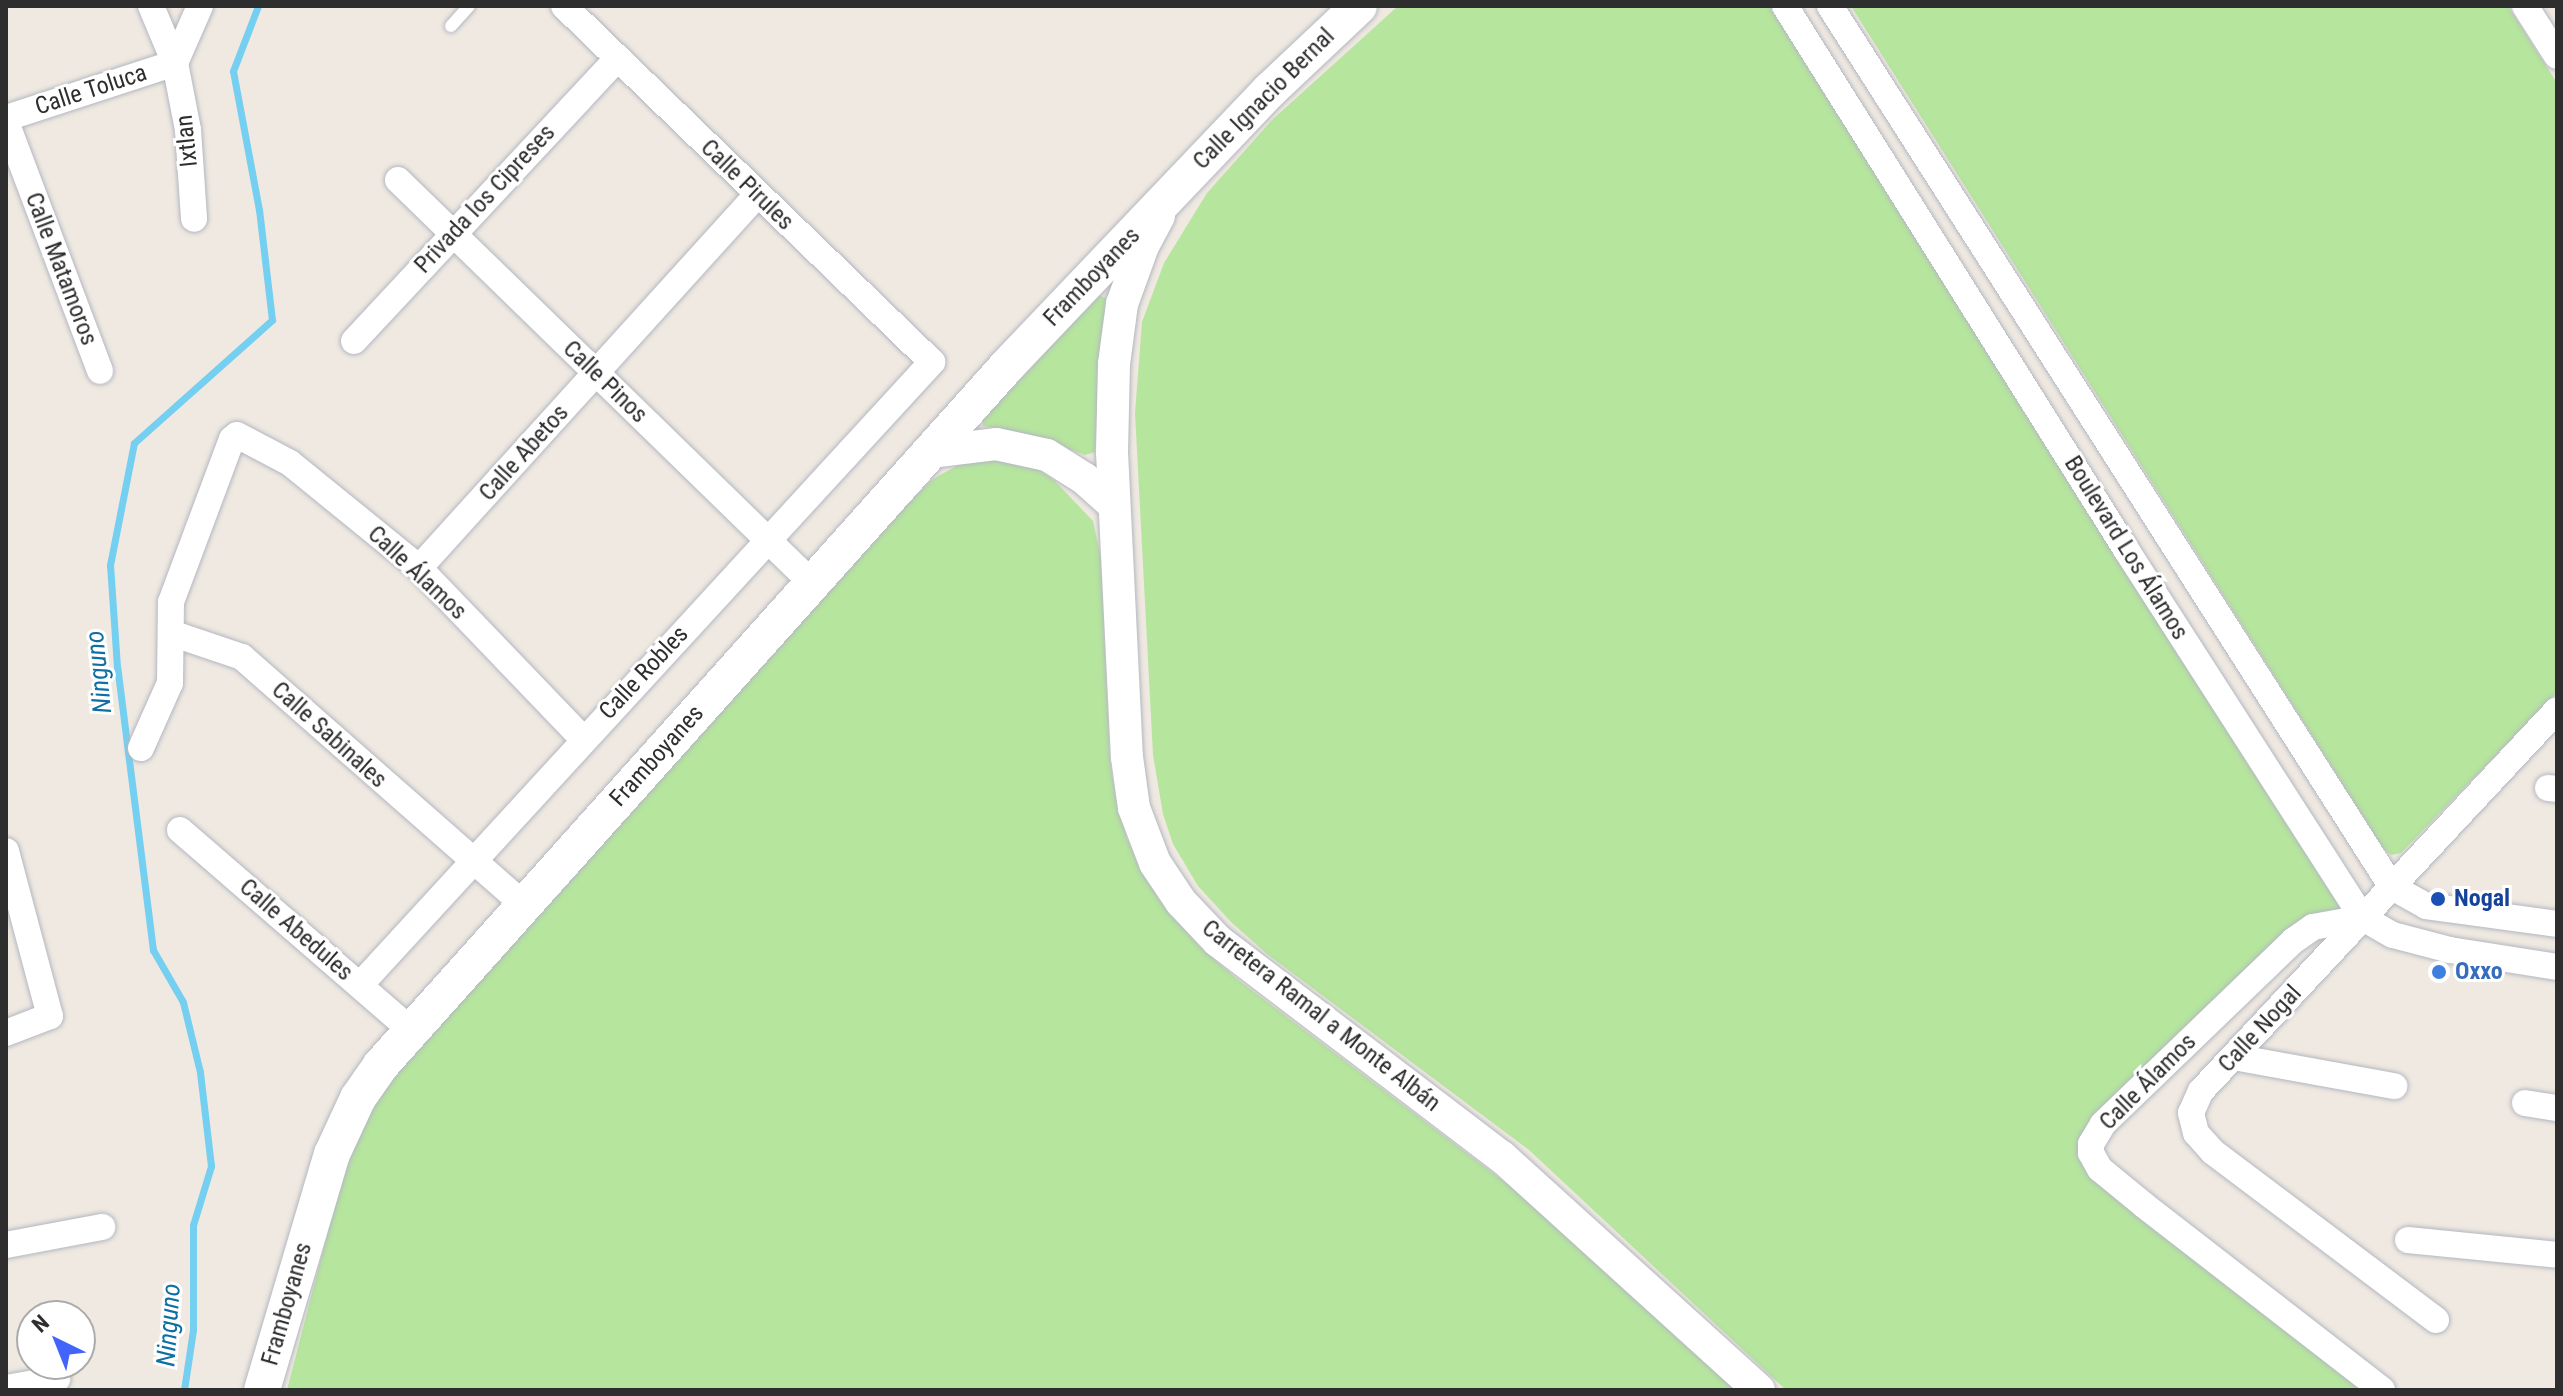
<!DOCTYPE html>
<html>
<head>
<meta charset="utf-8">
<style>
  body { margin:0 }
  #map { position:relative; width:2563px; height:1396px; overflow:hidden; background:#efe9e1; font-family:"Roboto Condensed",sans-serif }
  div>[style] { position:absolute }
  [style*='--x'] { left:calc(var(--x)*1px); top:calc(var(--y)*1px); width:calc(var(--w)*1px); rotate:calc(var(--a)*1deg) }
  .green>* { inset:0; background:#b6e59e }
  .stream>* { height:7px; margin:-3.5px; padding:0 3.5px; transform-origin:3.5px; border-radius:3.5px; background:#75cff0 }
  .roads { filter:drop-shadow(0 0 2px #b4b7c1) drop-shadow(0 0 2px #b4b7c1) }
  .service>* { height:12px; margin:-6px; padding:0 6px; transform-origin:6px; border-radius:6px; background:#fff }
  .minor>* { height:26px; margin:-13px; padding:0 13px; transform-origin:13px; border-radius:13px; background:#fff }
  .tertiary>* { height:32px; margin:-16px; padding:0 16px; transform-origin:16px; border-radius:16px; background:#fff }
  .secondary>* { height:36px; margin:-18px; padding:0 18px; transform-origin:18px; border-radius:18px; background:#fff }
  .dots>* { width:22px; height:22px; translate:-50% -50%; box-sizing:border-box; border:4px solid #fff; border-radius:50% }
  span { translate:-50% -50%; white-space:nowrap; text-align:center; line-height:1.15; -webkit-text-stroke:6px #fff; paint-order:stroke }
  .street-label { font-size:24px; color:#2e2e2e }
  .transit-label { font-size:24px; color:#164399; font-weight:700 }
  .left { translate:0 -50%; text-align:left }
  .shop-label { font-size:24px; color:#366cbe; font-weight:700 }
  .water-label { font-size:26px; color:#0d6fa3; font-style:italic }
  .frame { position:absolute; inset:0; border:8px solid #2e2e2e; pointer-events:none }
  .north { position:absolute; left:16px; top:1300px; width:80px; height:80px; box-sizing:border-box; background:#fff; border:2px solid #ababab; border-radius:50%; rotate:317deg; font-size:22px; font-weight:700; line-height:32px; text-align:center; color:#2e2e2e }
  .north::after { content:''; display:block; margin:auto; width:28px; height:36px; background:#4264fb; clip-path:polygon(50% 0,100% 100%,50% 72%,0 100%) }
</style>
</head>
<body>
<div id="map">
  <div class="green">
    <div style="clip-path:polygon(1398px 6px,1776px 6px,2343px 905px,2080px 1138px,2370px 1390px,1786px 1390px,1529px 1150px,1267px 954px,1231px 922px,1198px 886px,1173px 844px,1163px 814px,1153px 755px,1135px 413px,1142px 322px,1164px 263px,1207px 193px,1272px 120px)"></div>
    <div style="clip-path:polygon(1851px 6px,2508px 6px,2557px 83px,2557px 692px,2401px 853px,2391px 855px,2383px 848px)"></div>
    <div style="clip-path:polygon(1099px 295px,1107px 299px,1095px 452px,1085px 455px,1027px 434px,983px 426px,983px 419px)"></div>
    <div style="clip-path:polygon(999px 460px,1036px 468px,1054px 480px,1093px 521px,1101px 558px,1110px 761px,1116px 798px,1127px 838px,1143px 874px,1165px 907px,1199px 946px,1237px 979px,1514px 1189px,1735px 1390px,287px 1390px,344px 1169px,378px 1090px,908px 503px,933px 479px,962px 463px)"></div>
  </div>
  <div class="stream">
    <div style="--x:184;--y:1390;--w:61;--a:-81.5"></div>
    <div style="--x:193;--y:1330;--w:105;--a:-90"></div>
    <div style="--x:193;--y:1225;--w:62;--a:-73"></div>
    <div style="--x:211;--y:1166;--w:95;--a:-96.7"></div>
    <div style="--x:200;--y:1072;--w:72;--a:-103.7"></div>
    <div style="--x:183;--y:1002;--w:60;--a:-120"></div>
    <div style="--x:153;--y:950;--w:285;--a:-97.2"></div>
    <div style="--x:117;--y:667;--w:102;--a:-93.9"></div>
    <div style="--x:110;--y:565;--w:124;--a:-78.9"></div>
    <div style="--x:134;--y:443;--w:185;--a:-41.7"></div>
    <div style="--x:272;--y:320;--w:111;--a:-96.7"></div>
    <div style="--x:259;--y:210;--w:141;--a:-100.6"></div>
    <div style="--x:233;--y:71;--w:70;--a:-69"></div>
  </div>
  <div class="roads">
    <div class="service">
      <div style="--x:451;--y:26;--w:27;--a:-48"></div>
    </div>
    <div class="minor">
      <div style="--x:151;--y:6;--w:62;--a:67.2"></div>
      <div style="--x:175;--y:63;--w:68;--a:79"></div>
      <div style="--x:188;--y:130;--w:89;--a:86.1"></div>
      <div style="--x:1785;--y:6;--w:643;--a:57.89"></div>
      <div style="--x:2127;--y:551;--w:436;--a:57.3"></div>
      <div style="--x:2363;--y:918;--w:34;--a:30"></div>
      <div style="--x:2393;--y:935;--w:59;--a:14.7"></div>
      <div style="--x:2450;--y:950;--w:108;--a:9"></div>
      <div style="--x:1830;--y:6;--w:1045;--a:57.47"></div>
      <div style="--x:2392;--y:887;--w:39;--a:29"></div>
      <div style="--x:2426;--y:906;--w:132;--a:7.8"></div>
      <div style="--x:2525;--y:6;--w:59;--a:57.4"></div>
      <div style="--x:175;--y:63;--w:62;--a:-66.3"></div>
      <div style="--x:6;--y:118;--w:178;--a:-18"></div>
      <div style="--x:6;--y:122;--w:266;--a:69.3"></div>
      <div style="--x:398;--y:180;--w:578;--a:44.23"></div>
      <div style="--x:354;--y:341;--w:387;--a:-47"></div>
      <div style="--x:419;--y:568;--w:503;--a:-47.82"></div>
      <div style="--x:171;--y:633;--w:75;--a:18.7"></div>
      <div style="--x:242;--y:657;--w:376;--a:41.3"></div>
      <div style="--x:141;--y:748;--w:71;--a:-66"></div>
      <div style="--x:170;--y:683;--w:81;--a:-89.3"></div>
      <div style="--x:171;--y:602;--w:174;--a:-69.5"></div>
      <div style="--x:232;--y:439;--w:6;--a:-39"></div>
      <div style="--x:237;--y:435;--w:60;--a:27.8"></div>
      <div style="--x:290;--y:463;--w:166;--a:39.1"></div>
      <div style="--x:419;--y:568;--w:237;--a:46.2"></div>
      <div style="--x:2548;--y:788;--w:9;--a:6"></div>
      <div style="--x:180;--y:830;--w:306;--a:40.9"></div>
      <div style="--x:6;--y:851;--w:171;--a:75.1"></div>
      <div style="--x:50;--y:1016;--w:47;--a:158.9"></div>
      <div style="--x:2363;--y:918;--w:51;--a:169.8"></div>
      <div style="--x:2313;--y:927;--w:24;--a:145"></div>
      <div style="--x:2293;--y:941;--w:264;--a:136.1"></div>
      <div style="--x:2103;--y:1124;--w:23;--a:121"></div>
      <div style="--x:2091;--y:1144;--w:9;--a:90"></div>
      <div style="--x:2091;--y:1153;--w:18;--a:61"></div>
      <div style="--x:2100;--y:1169;--w:58;--a:39.4"></div>
      <div style="--x:2145;--y:1206;--w:300;--a:37.8"></div>
      <div style="--x:360;--y:985;--w:846;--a:-47.44"></div>
      <div style="--x:932;--y:362;--w:512;--a:-135.95"></div>
      <div style="--x:2234;--y:1057;--w:163;--a:10.3"></div>
      <div style="--x:2525;--y:1103;--w:32;--a:9"></div>
      <div style="--x:2408;--y:1240;--w:150;--a:5.7"></div>
      <div style="--x:6;--y:1245;--w:98;--a:-10.6"></div>
      <div style="--x:2436;--y:1320;--w:279;--a:-143"></div>
      <div style="--x:2213;--y:1152;--w:25;--a:-132"></div>
      <div style="--x:2196;--y:1133;--w:21;--a:-104"></div>
      <div style="--x:2191;--y:1113;--w:24;--a:-66"></div>
      <div style="--x:2201;--y:1091;--w:521;--a:-46.94"></div>
      <div style="--x:6;--y:1388;--w:52;--a:-10"></div>
    </div>
    <div class="tertiary">
      <div style="--x:1159;--y:216;--w:34;--a:118"></div>
      <div style="--x:1143;--y:246;--w:62;--a:109.9"></div>
      <div style="--x:1122;--y:304;--w:61;--a:97.6"></div>
      <div style="--x:1114;--y:364;--w:88;--a:91.3"></div>
      <div style="--x:1112;--y:452;--w:305;--a:87.2"></div>
      <div style="--x:1127;--y:757;--w:51;--a:82.2"></div>
      <div style="--x:1134;--y:808;--w:59;--a:69.1"></div>
      <div style="--x:1155;--y:863;--w:47;--a:56.3"></div>
      <div style="--x:1181;--y:902;--w:54;--a:46.5"></div>
      <div style="--x:1218;--y:941;--w:357;--a:37.3"></div>
      <div style="--x:1502;--y:1157;--w:347;--a:42.2"></div>
      <div style="--x:930;--y:452;--w:66;--a:-6.9"></div>
      <div style="--x:996;--y:444;--w:52;--a:12.2"></div>
      <div style="--x:1047;--y:455;--w:45;--a:32.3"></div>
      <div style="--x:1085;--y:479;--w:39;--a:42"></div>
    </div>
    <div class="secondary">
      <div style="--x:262;--y:1390;--w:246;--a:-73.5"></div>
      <div style="--x:332;--y:1154;--w:62;--a:-65.1"></div>
      <div style="--x:358;--y:1098;--w:40;--a:-55.1"></div>
      <div style="--x:381;--y:1065;--w:938;--a:-48.15"></div>
      <div style="--x:1007;--y:366;--w:381;--a:-46.4"></div>
      <div style="--x:1270;--y:90;--w:122;--a:-43.3"></div>
    </div>
  </div>
  <div class="dots">
    <div style="left:2438px;top:899px;background:#1a4fb4"></div>
    <div style="left:2439px;top:972px;background:#3f7fe0"></div>
  </div>
  <div class="street-label">
    <span style="left:91px;top:90px;rotate:-18deg">Calle Toluca</span>
    <span style="left:1264px;top:99px;rotate:-45deg">Calle Ignacio Bernal</span>
    <span style="left:187px;top:141px;rotate:-96deg">Ixtlan</span>
    <span style="left:747px;top:185px;rotate:44deg">Calle Pirules</span>
    <span style="left:485px;top:199px;rotate:-47deg">Privada los Cipreses</span>
    <span style="left:61px;top:269px;rotate:69deg">Calle Matamoros</span>
    <span style="left:1092px;top:277px;rotate:-46deg">Framboyanes</span>
    <span style="left:605px;top:382px;rotate:44deg">Calle Pinos</span>
    <span style="left:524px;top:453px;rotate:-48deg">Calle Abetos</span>
    <span style="left:2126px;top:548px;rotate:58deg">Boulevard Los Álamos</span>
    <span style="left:417px;top:573px;rotate:43deg">Calle Álamos</span>
    <span style="left:644px;top:673px;rotate:-47deg">Calle Robles</span>
    <span style="left:329px;top:735px;rotate:42deg">Calle Sabinales</span>
    <span style="left:657px;top:756px;rotate:-48deg">Framboyanes</span>
    <span style="left:296px;top:930px;rotate:41deg">Calle Abedules</span>
    <span style="left:1321px;top:1016px;rotate:38deg">Carretera Ramal a Monte Albán</span>
    <span style="left:2260px;top:1029px;rotate:-47deg">Calle Nogal</span>
    <span style="left:2148px;top:1082px;rotate:-45deg">Calle Álamos</span>
    <span style="left:287px;top:1304px;rotate:-74deg">Framboyanes</span>
  </div>
  <div class="transit-label">
    <span class="left" style="left:2454px;top:899px">Nogal</span>
  </div>
  <div class="shop-label">
    <span class="left" style="left:2455px;top:972px">Oxxo</span>
  </div>
  <div class="water-label">
    <span style="left:99px;top:672px;rotate:-96deg">Ninguno</span>
    <span style="left:169px;top:1325px;rotate:-86deg">Ninguno</span>
  </div>
  <div class="frame"></div>
  <div class="north">N</div>
</div>
</body>
</html>
